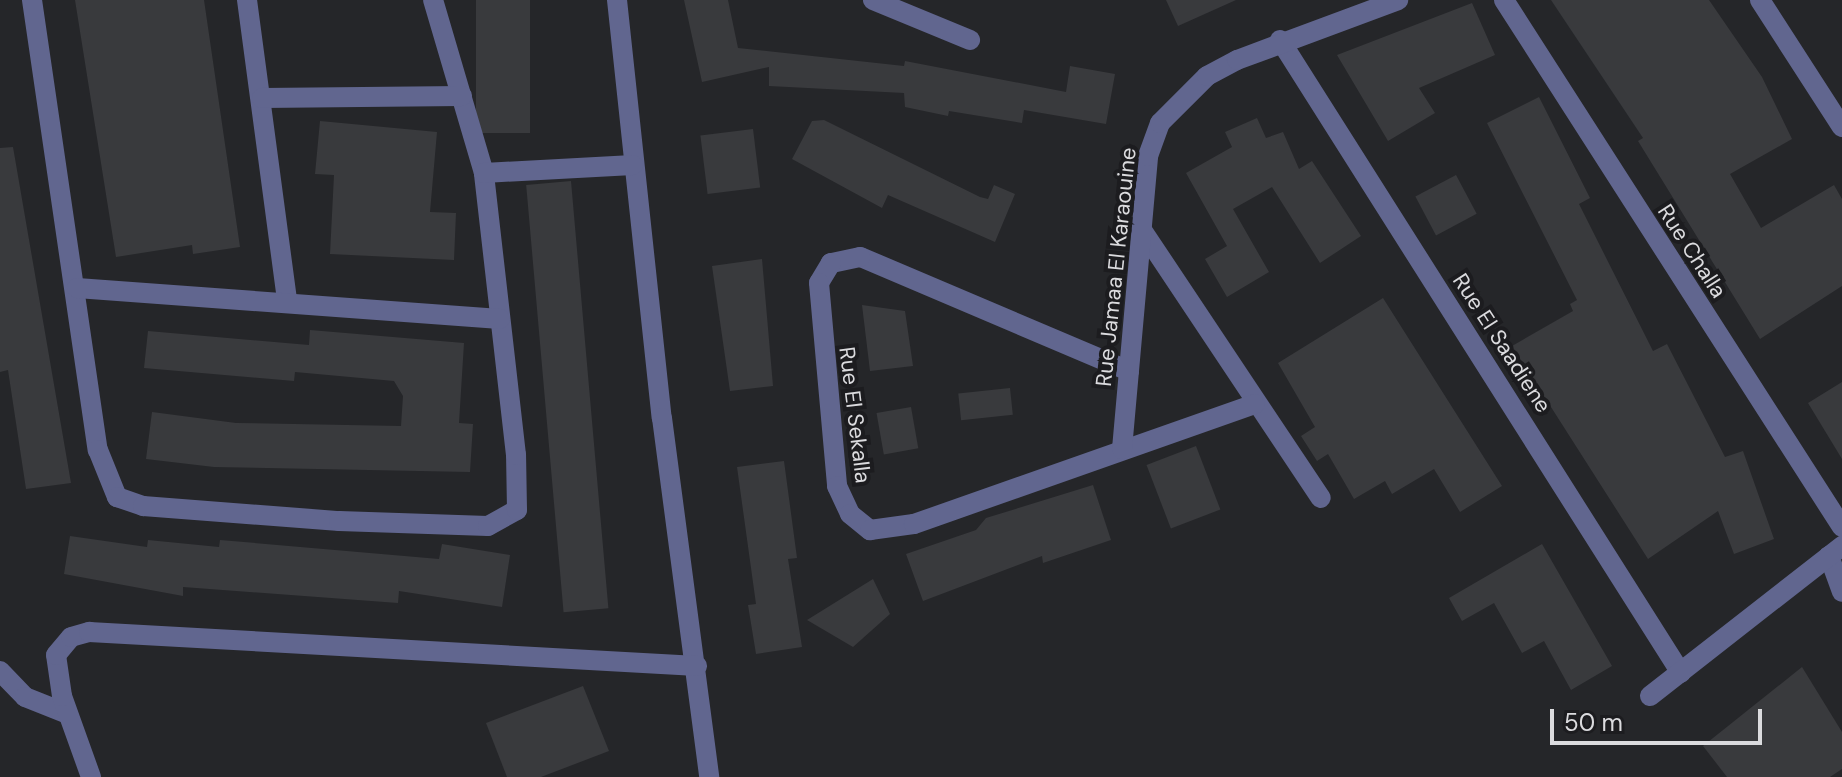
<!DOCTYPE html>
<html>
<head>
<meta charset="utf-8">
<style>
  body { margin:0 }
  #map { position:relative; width:1842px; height:777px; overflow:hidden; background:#252629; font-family:"DM Sans",sans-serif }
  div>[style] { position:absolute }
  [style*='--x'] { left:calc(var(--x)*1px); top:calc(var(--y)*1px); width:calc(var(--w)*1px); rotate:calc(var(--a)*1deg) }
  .building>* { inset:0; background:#393a3d; transform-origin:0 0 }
  .minor>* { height:20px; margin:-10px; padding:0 10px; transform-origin:10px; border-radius:10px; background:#61668f }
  span { translate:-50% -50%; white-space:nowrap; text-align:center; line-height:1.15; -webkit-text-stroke:8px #1c1c1f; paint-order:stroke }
  .street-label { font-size:22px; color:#dbdbde }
  .scale { position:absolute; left:1550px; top:709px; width:212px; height:36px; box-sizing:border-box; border:4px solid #dbdbde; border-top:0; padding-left:10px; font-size:24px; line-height:28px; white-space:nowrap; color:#dbdbde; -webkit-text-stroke:6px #1c1c1f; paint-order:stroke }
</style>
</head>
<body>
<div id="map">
  <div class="building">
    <div style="clip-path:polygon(75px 0,204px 0,240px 247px,193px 254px,192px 245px,116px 257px)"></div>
    <div style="left:476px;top:0;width:54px;height:133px"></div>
    <div style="clip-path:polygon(684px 0,728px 0,738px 48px,904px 66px,905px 61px,1066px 92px,1070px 66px,1115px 74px,1106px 124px,1024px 110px,1022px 123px,949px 111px,948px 116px,905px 107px,904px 93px,769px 86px,769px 67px,702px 82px)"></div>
    <div style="clip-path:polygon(1166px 0,1236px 0,1178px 26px)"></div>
    <div style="clip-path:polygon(1551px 0,1709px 0,1762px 77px,1792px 139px,1730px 174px,1761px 228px,1834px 185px,1842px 199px,1842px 286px,1760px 339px,1638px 141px,1643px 138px)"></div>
    <div style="clip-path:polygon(1472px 3px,1495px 55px,1419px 88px,1435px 113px,1388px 141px,1337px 55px)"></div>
    <div style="clip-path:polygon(1539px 97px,1590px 198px,1579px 204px,1653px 351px,1667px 344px,1725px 457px,1743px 451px,1774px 539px,1734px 554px,1718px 511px,1648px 559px,1512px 346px,1573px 311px,1570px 304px,1577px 300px,1487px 123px)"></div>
    <div style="clip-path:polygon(1257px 118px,1266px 138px,1283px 132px,1299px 169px,1312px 161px,1361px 236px,1320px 263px,1272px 187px,1233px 209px,1269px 272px,1227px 297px,1205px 259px,1227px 246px,1186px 173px,1232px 147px,1225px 132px)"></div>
    <div style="clip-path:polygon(824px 120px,980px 197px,988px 199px,994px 185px,1015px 194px,995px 242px,888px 195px,882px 208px,792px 159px,812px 121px)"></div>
    <div style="clip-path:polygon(320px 121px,437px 132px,430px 212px,456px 213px,454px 260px,330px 254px,334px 175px,315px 174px)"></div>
    <div style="left:753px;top:129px;width:59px;height:53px;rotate:83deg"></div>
    <div style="clip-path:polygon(13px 147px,71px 483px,26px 489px,8px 370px,0 372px,0 148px)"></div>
    <div style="left:1456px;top:175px;width:44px;height:46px;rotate:62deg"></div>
    <div style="left:571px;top:181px;width:429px;height:45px;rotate:85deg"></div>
    <div style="clip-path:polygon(762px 259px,773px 386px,730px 391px,712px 266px)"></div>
    <div style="clip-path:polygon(1383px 298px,1502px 486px,1460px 512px,1434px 469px,1392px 494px,1385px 481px,1354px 499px,1328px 454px,1317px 461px,1301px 436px,1315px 427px,1278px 363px)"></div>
    <div style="clip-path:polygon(862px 305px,905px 311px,913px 366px,870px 371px)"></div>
    <div style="clip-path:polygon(310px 330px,464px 343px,459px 423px,473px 424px,470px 472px,214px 467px,146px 459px,152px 412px,236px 423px,401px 426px,403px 396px,394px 381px,295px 372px,294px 381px,144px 368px,148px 331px,309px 345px)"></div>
    <div style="clip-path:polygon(1842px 382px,1842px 459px,1808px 403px)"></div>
    <div style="left:1010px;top:388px;width:27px;height:52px;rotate:84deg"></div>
    <div style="left:911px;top:407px;width:42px;height:35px;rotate:80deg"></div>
    <div style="left:1196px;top:446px;width:68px;height:53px;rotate:69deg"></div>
    <div style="clip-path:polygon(784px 461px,797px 558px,788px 559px,802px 647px,756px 654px,748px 605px,756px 604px,737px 467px)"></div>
    <div style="clip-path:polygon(1093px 485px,1111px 540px,1043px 563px,1042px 556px,923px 601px,906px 554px,976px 530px,986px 518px)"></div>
    <div style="clip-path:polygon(70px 536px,147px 547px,148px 540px,219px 547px,220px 540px,439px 559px,442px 544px,510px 555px,502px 607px,399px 591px,398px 603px,183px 587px,183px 596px,64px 574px)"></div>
    <div style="clip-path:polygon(1542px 544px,1612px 666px,1571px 690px,1544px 641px,1522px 653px,1494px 603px,1462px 621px,1449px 598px)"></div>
    <div style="clip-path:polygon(873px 579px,890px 614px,853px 647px,807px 620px)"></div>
    <div style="clip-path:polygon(1802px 667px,1842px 732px,1842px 769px,1830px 777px,1727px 777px,1703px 746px)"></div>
    <div style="clip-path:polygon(583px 686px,609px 751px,541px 777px,507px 777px,486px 723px)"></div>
  </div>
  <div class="minor">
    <div style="--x:32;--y:0;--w:455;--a:81.7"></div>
    <div style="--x:98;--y:450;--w:51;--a:68"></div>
    <div style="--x:117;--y:497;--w:28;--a:19"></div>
    <div style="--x:143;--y:506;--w:197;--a:4.4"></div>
    <div style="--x:339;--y:521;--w:149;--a:1.9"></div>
    <div style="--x:488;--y:526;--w:33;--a:-29"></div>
    <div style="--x:517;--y:510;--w:55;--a:-91"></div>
    <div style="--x:516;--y:455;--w:284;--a:-96.5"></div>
    <div style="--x:484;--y:173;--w:180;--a:-106.4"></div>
    <div style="--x:247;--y:0;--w:302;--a:82.4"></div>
    <div style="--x:617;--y:0;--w:420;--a:83.9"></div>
    <div style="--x:662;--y:418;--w:362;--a:82.5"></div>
    <div style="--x:873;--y:0;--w:105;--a:22.4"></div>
    <div style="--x:1504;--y:0;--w:626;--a:57.33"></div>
    <div style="--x:1760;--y:0;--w:151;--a:57.2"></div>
    <div style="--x:1280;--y:40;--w:749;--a:57.65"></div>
    <div style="--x:262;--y:98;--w:200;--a:-0.6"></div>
    <div style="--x:484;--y:173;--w:149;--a:-3.1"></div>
    <div style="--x:1142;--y:230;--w:322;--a:56.3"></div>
    <div style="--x:77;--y:288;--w:424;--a:4.2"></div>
    <div style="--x:1129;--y:371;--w:292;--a:-157"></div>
    <div style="--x:860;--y:257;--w:30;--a:168"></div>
    <div style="--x:831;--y:263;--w:23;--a:121"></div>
    <div style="--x:819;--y:283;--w:204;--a:84.9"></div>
    <div style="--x:837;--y:486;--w:31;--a:65"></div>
    <div style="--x:850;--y:514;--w:26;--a:39"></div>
    <div style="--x:870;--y:530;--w:44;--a:-7.8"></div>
    <div style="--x:914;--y:524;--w:361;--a:-19.4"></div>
    <div style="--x:1122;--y:449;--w:294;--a:-84.9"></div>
    <div style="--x:1148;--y:156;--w:35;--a:-70"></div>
    <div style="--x:1160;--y:123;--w:66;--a:-45"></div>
    <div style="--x:1207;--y:76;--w:34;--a:-28"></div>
    <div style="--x:1237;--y:60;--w:172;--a:-20.4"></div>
    <div style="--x:1829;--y:556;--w:38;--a:70"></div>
    <div style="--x:0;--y:671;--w:36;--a:46"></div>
    <div style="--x:25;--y:697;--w:46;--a:21.6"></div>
    <div style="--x:1650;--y:696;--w:244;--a:-38"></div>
    <div style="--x:91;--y:777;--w:86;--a:-109.7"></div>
    <div style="--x:62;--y:696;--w:41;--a:-98.3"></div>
    <div style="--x:56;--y:655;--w:23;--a:-50"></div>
    <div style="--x:71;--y:637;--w:19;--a:-16"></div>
    <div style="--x:89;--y:632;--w:609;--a:3.2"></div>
  </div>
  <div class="street-label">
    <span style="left:1692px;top:251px;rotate:57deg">Rue Challa</span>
    <span style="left:1116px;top:267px;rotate:-84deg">Rue Jamaa El Karaouine</span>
    <span style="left:1502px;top:343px;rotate:57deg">Rue El Saadiene</span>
    <span style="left:855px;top:415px;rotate:83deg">Rue El Sekalla</span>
  </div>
  <div class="scale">50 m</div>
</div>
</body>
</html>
